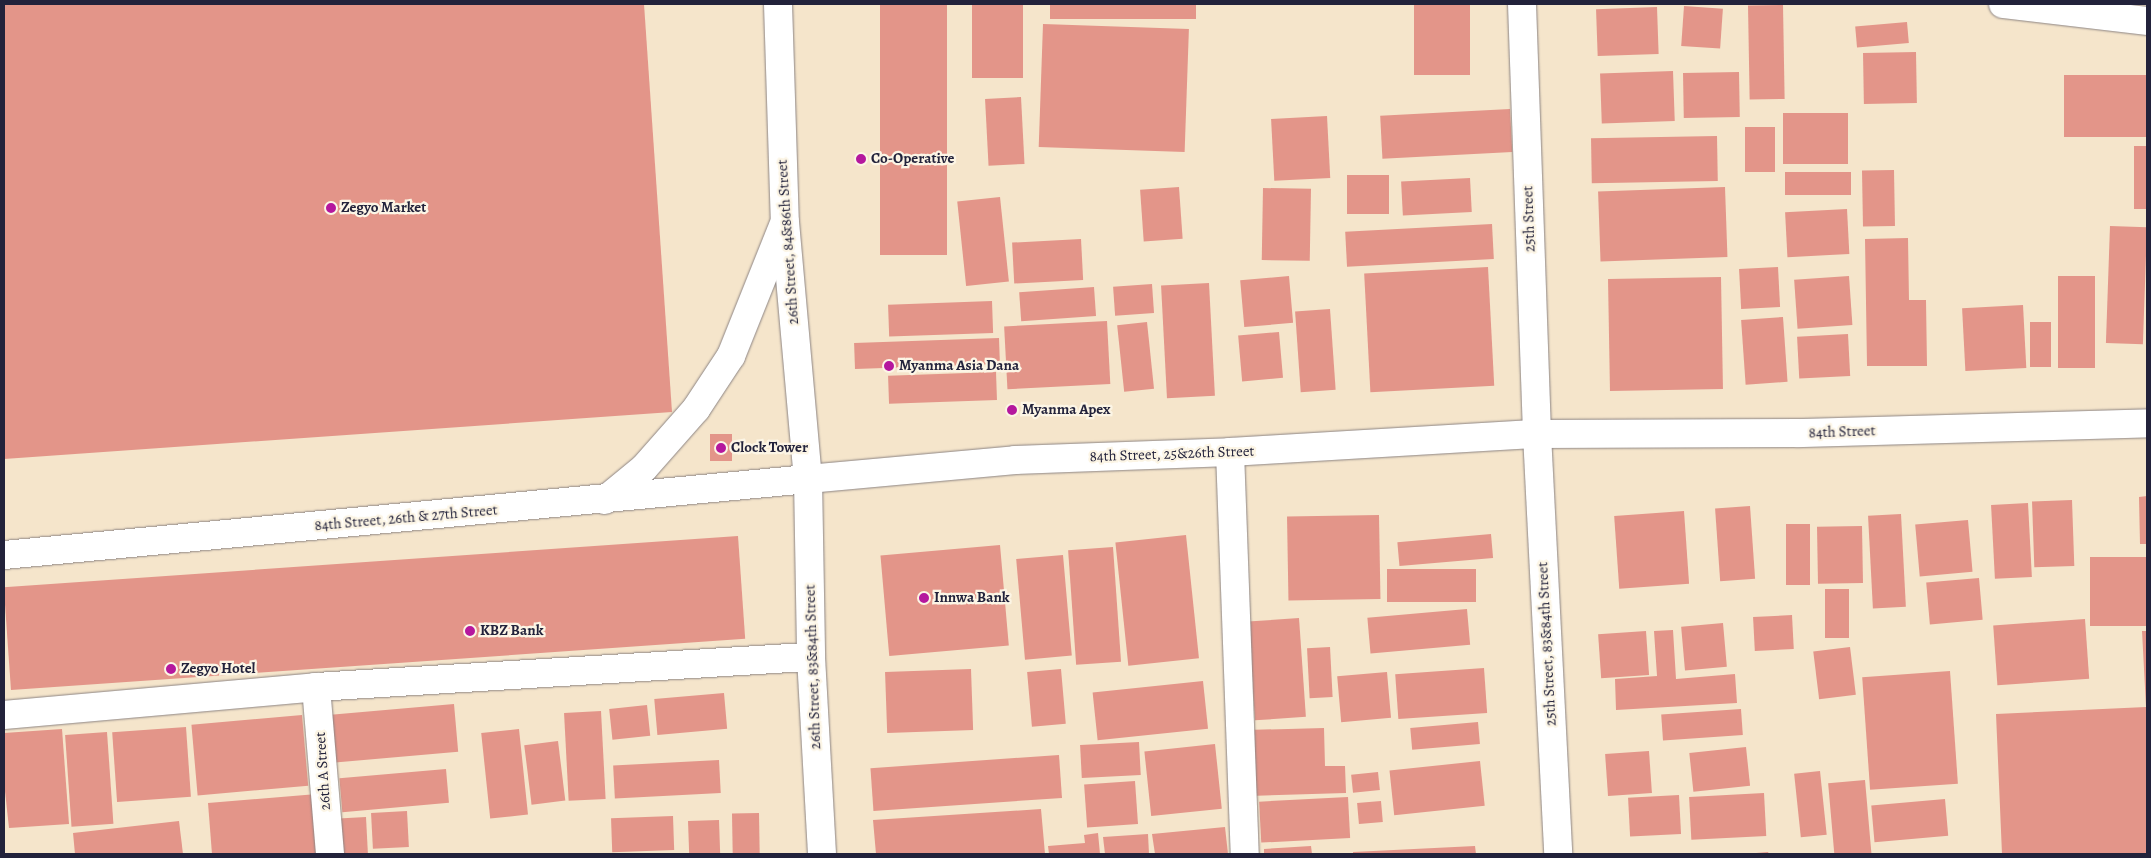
<!DOCTYPE html>
<html>
<head>
<meta charset="utf-8">
<style>
  body { margin:0 }
  #map { position:relative; width:2151px; height:858px; overflow:hidden; background:#f5e5cb; font-family:Alegreya,serif }
  div>[style] { position:absolute }
  [style*='--x'] { left:calc(var(--x)*1px); top:calc(var(--y)*1px); width:calc(var(--w)*1px); rotate:calc(var(--a)*1deg) }
  .building>* { inset:0; background:#e39589; transform-origin:0 0 }
  .roads { filter:drop-shadow(0 0 1px #8c8483) drop-shadow(0 0 1px #8c8483) }
  .minor>* { height:28px; margin:-14px; padding:0 14px; transform-origin:14px; border-radius:14px; background:#fff }
  .major>* { height:28px; margin:-14px; padding:0 14px; transform-origin:14px; border-radius:14px; background:#fff }
  .dots>* { width:14px; height:14px; translate:-50% -50%; box-sizing:border-box; border:2px solid #fcf5e5; border-radius:50% }
  span { translate:-50% -50%; white-space:nowrap; text-align:center; line-height:1.15; -webkit-text-stroke:4.5px #fcf5e5; paint-order:stroke }
  .poi-label { font-size:15px; color:#22223b; font-weight:700 }
  .left { translate:0 -50%; text-align:left }
  .street-label { font-size:15px; color:#22223b }
  .frame { position:absolute; inset:0; border:5px solid #22223b; pointer-events:none }
</style>
</head>
<body>
<div id="map">
  <div class="building">
    <div style="clip-path:polygon(4px 4px,644px 4px,672px 412px,4px 459px)"></div>
    <div style="left:880px;top:4px;width:67px;height:251px"></div>
    <div style="left:972px;top:4px;width:51px;height:74px"></div>
    <div style="left:1050px;top:4px;width:146px;height:15px"></div>
    <div style="left:1414px;top:4px;width:56px;height:71px"></div>
    <div style="left:1783px;top:5px;width:94px;height:35px;rotate:89deg"></div>
    <div style="left:1684px;top:6px;width:39px;height:40px;rotate:4deg"></div>
    <div style="left:1657px;top:7px;width:47px;height:61px;rotate:88deg"></div>
    <div style="left:1907px;top:22px;width:21px;height:52px;rotate:85deg"></div>
    <div style="left:1043px;top:24px;width:146px;height:123px;rotate:2deg"></div>
    <div style="left:1916px;top:52px;width:51px;height:53px;rotate:89deg"></div>
    <div style="left:1673px;top:71px;width:50px;height:73px;rotate:88deg"></div>
    <div style="left:1739px;top:72px;width:45px;height:56px;rotate:89deg"></div>
    <div style="left:2147px;top:75px;width:62px;height:83px;rotate:90deg"></div>
    <div style="left:1021px;top:97px;width:67px;height:36px;rotate:87deg"></div>
    <div style="left:1510px;top:109px;width:43px;height:130px;rotate:87deg"></div>
    <div style="left:1848px;top:113px;width:51px;height:65px;rotate:90deg"></div>
    <div style="left:1327px;top:116px;width:62px;height:56px;rotate:87deg"></div>
    <div style="left:1745px;top:127px;width:30px;height:45px"></div>
    <div style="left:1717px;top:136px;width:45px;height:126px;rotate:89deg"></div>
    <div style="left:2134px;top:146px;width:13px;height:63px"></div>
    <div style="left:1894px;top:170px;width:56px;height:32px;rotate:89deg"></div>
    <div style="left:1851px;top:172px;width:23px;height:66px;rotate:90deg"></div>
    <div style="left:1389px;top:175px;width:39px;height:42px;rotate:90deg"></div>
    <div style="left:1470px;top:178px;width:34px;height:69px;rotate:87deg"></div>
    <div style="left:1179px;top:187px;width:52px;height:39px;rotate:86deg"></div>
    <div style="left:1725px;top:187px;width:70px;height:127px;rotate:88deg"></div>
    <div style="left:1263px;top:188px;width:48px;height:72px;rotate:1deg"></div>
    <div style="left:1000px;top:197px;width:85px;height:43px;rotate:84deg"></div>
    <div style="left:1847px;top:209px;width:45px;height:62px;rotate:87deg"></div>
    <div style="left:1492px;top:224px;width:35px;height:147px;rotate:87deg"></div>
    <div style="left:2110px;top:226px;width:37px;height:117px;rotate:2deg"></div>
    <div style="clip-path:polygon(1908px 238px,1909px 300px,1926px 300px,1927px 366px,1867px 366px,1865px 239px)"></div>
    <div style="left:1081px;top:239px;width:41px;height:69px;rotate:87deg"></div>
    <div style="left:1488px;top:267px;width:119px;height:124px;rotate:87deg"></div>
    <div style="left:1778px;top:267px;width:40px;height:39px;rotate:87deg"></div>
    <div style="left:1289px;top:276px;width:47px;height:49px;rotate:85deg"></div>
    <div style="left:1849px;top:276px;width:49px;height:55px;rotate:86deg"></div>
    <div style="left:2058px;top:276px;width:37px;height:92px"></div>
    <div style="left:1721px;top:277px;width:112px;height:113px;rotate:89deg"></div>
    <div style="left:1209px;top:283px;width:113px;height:48px;rotate:87deg"></div>
    <div style="left:1152px;top:284px;width:29px;height:39px;rotate:86deg"></div>
    <div style="left:1094px;top:287px;width:29px;height:75px;rotate:86deg"></div>
    <div style="left:992px;top:301px;width:32px;height:104px;rotate:88deg"></div>
    <div style="left:2023px;top:305px;width:63px;height:61px;rotate:87deg"></div>
    <div style="left:1330px;top:309px;width:81px;height:35px;rotate:86deg"></div>
    <div style="left:1783px;top:317px;width:65px;height:42px;rotate:86deg"></div>
    <div style="left:1107px;top:321px;width:63px;height:103px;rotate:87deg"></div>
    <div style="left:1147px;top:322px;width:67px;height:30px;rotate:84deg"></div>
    <div style="left:2030px;top:322px;width:21px;height:45px"></div>
    <div style="left:1279px;top:332px;width:46px;height:41px;rotate:85deg"></div>
    <div style="left:1848px;top:334px;width:42px;height:51px;rotate:87deg"></div>
    <div style="left:999px;top:338px;width:26px;height:145px;rotate:88deg"></div>
    <div style="left:996px;top:372px;width:28px;height:108px;rotate:88deg"></div>
    <div style="left:732px;top:434px;width:27px;height:22px;rotate:90deg"></div>
    <div style="clip-path:polygon(2147px 496px,2147px 544px,2140px 544px,2139px 497px)"></div>
    <div style="left:2072px;top:500px;width:66px;height:40px;rotate:88deg"></div>
    <div style="left:2028px;top:503px;width:74px;height:37px;rotate:87deg"></div>
    <div style="left:1750px;top:506px;width:73px;height:35px;rotate:86deg"></div>
    <div style="left:1684px;top:511px;width:73px;height:70px;rotate:86deg"></div>
    <div style="left:1901px;top:514px;width:93px;height:33px;rotate:87deg"></div>
    <div style="left:1379px;top:515px;width:84px;height:92px;rotate:89deg"></div>
    <div style="left:1968px;top:520px;width:52px;height:53px;rotate:85deg"></div>
    <div style="left:1786px;top:524px;width:24px;height:61px"></div>
    <div style="left:1862px;top:526px;width:57px;height:45px;rotate:89deg"></div>
    <div style="left:1491px;top:534px;width:24px;height:94px;rotate:85deg"></div>
    <div style="left:1186px;top:535px;width:124px;height:71px;rotate:84deg"></div>
    <div style="left:738px;top:536px;width:103px;height:736px;rotate:86deg"></div>
    <div style="left:1000px;top:545px;width:101px;height:120px;rotate:85deg"></div>
    <div style="left:1113px;top:547px;width:115px;height:45px;rotate:86deg"></div>
    <div style="left:1063px;top:555px;width:101px;height:47px;rotate:85deg"></div>
    <div style="left:2090px;top:557px;width:57px;height:69px"></div>
    <div style="left:1476px;top:569px;width:33px;height:89px;rotate:90deg"></div>
    <div style="left:1979px;top:578px;width:42px;height:53px;rotate:85deg"></div>
    <div style="left:1825px;top:589px;width:24px;height:49px"></div>
    <div style="left:1467px;top:609px;width:36px;height:100px;rotate:85deg"></div>
    <div style="left:1792px;top:615px;width:34px;height:39px;rotate:87deg"></div>
    <div style="left:1299px;top:618px;width:99px;height:51px;rotate:86deg"></div>
    <div style="left:2085px;top:619px;width:60px;height:92px;rotate:86deg"></div>
    <div style="left:1723px;top:623px;width:44px;height:42px;rotate:85deg"></div>
    <div style="clip-path:polygon(1673px 630px,1676px 679px,1735px 674px,1737px 703px,1616px 710px,1615px 679px,1657px 676px,1654px 631px)"></div>
    <div style="left:1646px;top:631px;width:44px;height:48px;rotate:86deg"></div>
    <div style="clip-path:polygon(2142px 631px,2147px 631px,2147px 854px,2002px 854px,1996px 714px,2146px 707px)"></div>
    <div style="left:1330px;top:647px;width:50px;height:23px;rotate:87deg"></div>
    <div style="left:1850px;top:647px;width:48px;height:37px;rotate:83deg"></div>
    <div style="left:1484px;top:668px;width:45px;height:89px;rotate:86deg"></div>
    <div style="left:971px;top:669px;width:61px;height:86px;rotate:88deg"></div>
    <div style="left:1061px;top:669px;width:55px;height:34px;rotate:85deg"></div>
    <div style="left:1950px;top:671px;width:113px;height:88px;rotate:86deg"></div>
    <div style="left:1387px;top:672px;width:46px;height:50px;rotate:85deg"></div>
    <div style="left:1203px;top:681px;width:48px;height:111px;rotate:84deg"></div>
    <div style="left:724px;top:693px;width:36px;height:70px;rotate:85deg"></div>
    <div style="left:454px;top:704px;width:48px;height:135px;rotate:85deg"></div>
    <div style="left:647px;top:705px;width:31px;height:38px;rotate:84deg"></div>
    <div style="left:1741px;top:709px;width:26px;height:80px;rotate:86deg"></div>
    <div style="left:601px;top:711px;width:88px;height:37px;rotate:87deg"></div>
    <div style="left:302px;top:715px;width:71px;height:111px;rotate:85deg"></div>
    <div style="left:1478px;top:722px;width:22px;height:68px;rotate:85deg"></div>
    <div style="left:186px;top:727px;width:70px;height:74px;rotate:86deg"></div>
    <div style="clip-path:polygon(1324px 728px,1325px 766px,1345px 766px,1346px 793px,1249px 796px,1247px 730px)"></div>
    <div style="clip-path:polygon(62px 729px,69px 824px,9px 828px,4px 782px,4px 733px)"></div>
    <div style="left:519px;top:729px;width:86px;height:38px;rotate:84deg"></div>
    <div style="left:107px;top:732px;width:92px;height:42px;rotate:86deg"></div>
    <div style="left:558px;top:741px;width:60px;height:34px;rotate:83deg"></div>
    <div style="left:1139px;top:742px;width:33px;height:59px;rotate:87deg"></div>
    <div style="left:1215px;top:744px;width:65px;height:71px;rotate:84deg"></div>
    <div style="left:1746px;top:747px;width:39px;height:57px;rotate:84deg"></div>
    <div style="left:1649px;top:751px;width:42px;height:44px;rotate:86deg"></div>
    <div style="left:1059px;top:755px;width:43px;height:189px;rotate:86deg"></div>
    <div style="left:719px;top:760px;width:33px;height:106px;rotate:87deg"></div>
    <div style="left:1480px;top:761px;width:45px;height:91px;rotate:84deg"></div>
    <div style="left:446px;top:769px;width:34px;height:107px;rotate:85deg"></div>
    <div style="left:1820px;top:771px;width:64px;height:26px;rotate:84deg"></div>
    <div style="left:1378px;top:772px;width:18px;height:27px;rotate:84deg"></div>
    <div style="left:1865px;top:780px;width:74px;height:37px;rotate:85deg"></div>
    <div style="left:1135px;top:781px;width:43px;height:51px;rotate:86deg"></div>
    <div style="left:1764px;top:793px;width:43px;height:75px;rotate:87deg"></div>
    <div style="clip-path:polygon(317px 794px,322px 854px,212px 854px,208px 803px)"></div>
    <div style="left:1679px;top:795px;width:39px;height:51px;rotate:87deg"></div>
    <div style="left:1348px;top:797px;width:41px;height:89px;rotate:87deg"></div>
    <div style="left:1945px;top:799px;width:37px;height:74px;rotate:85deg"></div>
    <div style="left:1381px;top:801px;width:21px;height:24px;rotate:85deg"></div>
    <div style="clip-path:polygon(1041px 809px,1045px 854px,876px 854px,873px 820px)"></div>
    <div style="left:407px;top:811px;width:36px;height:36px;rotate:87deg"></div>
    <div style="left:759px;top:813px;width:41px;height:27px;rotate:89deg"></div>
    <div style="left:673px;top:816px;width:34px;height:62px;rotate:88deg"></div>
    <div style="left:366px;top:817px;width:36px;height:32px;rotate:87deg"></div>
    <div style="left:719px;top:820px;width:34px;height:31px;rotate:88deg"></div>
    <div style="clip-path:polygon(179px 821px,183px 854px,75px 854px,73px 833px)"></div>
    <div style="clip-path:polygon(1225px 827px,1228px 854px,1155px 854px,1152px 834px)"></div>
    <div style="clip-path:polygon(1098px 833px,1100px 854px,1049px 854px,1048px 846px,1085px 843px,1084px 835px)"></div>
    <div style="clip-path:polygon(1148px 834px,1149px 854px,1105px 854px,1103px 837px)"></div>
    <div style="clip-path:polygon(1311px 846px,1312px 854px,1264px 854px,1264px 849px)"></div>
    <div style="clip-path:polygon(1475px 846px,1476px 854px,1353px 854px,1353px 852px)"></div>
    <div style="clip-path:polygon(1768px 852px,1769px 854px,1756px 854px,1756px 853px)"></div>
  </div>
  <div class="roads">
    <div class="minor">
      <div style="--x:1522;--y:4;--w:430;--a:88"></div>
      <div style="--x:1537;--y:434;--w:421;--a:87.1"></div>
      <div style="--x:2003;--y:4;--w:145;--a:6.7"></div>
      <div style="--x:1230;--y:452;--w:402;--a:87.9"></div>
      <div style="--x:808;--y:479;--w:208;--a:-5.2"></div>
      <div style="--x:1015;--y:460;--w:215;--a:-2.1"></div>
      <div style="--x:1230;--y:452;--w:308;--a:-3.4"></div>
      <div style="--x:1537;--y:434;--w:262;--a:-0.2"></div>
      <div style="--x:1799;--y:433;--w:348;--a:-1.6"></div>
      <div style="--x:316;--y:687;--w:168;--a:85.2"></div>
      <div style="--x:4;--y:715;--w:313;--a:-5.1"></div>
      <div style="--x:316;--y:687;--w:496;--a:-3.5"></div>
    </div>
    <div class="major">
      <div style="--x:778;--y:4;--w:218;--a:88.2"></div>
      <div style="--x:785;--y:222;--w:258;--a:84.9"></div>
      <div style="--x:808;--y:479;--w:178;--a:89"></div>
      <div style="--x:811;--y:657;--w:197;--a:86.8"></div>
      <div style="--x:605;--y:500;--w:50;--a:-39.4"></div>
      <div style="--x:644;--y:468;--w:79;--a:-48.6"></div>
      <div style="--x:696;--y:409;--w:64;--a:-56.6"></div>
      <div style="--x:731;--y:356;--w:140;--a:-68.2"></div>
      <div style="--x:4;--y:555;--w:808;--a:-5.4"></div>
    </div>
  </div>
  <div class="dots">
    <div style="left:861px;top:159px;background:#b5179e"></div>
    <div style="left:331px;top:208px;background:#b5179e"></div>
    <div style="left:889px;top:366px;background:#b5179e"></div>
    <div style="left:1012px;top:410px;background:#b5179e"></div>
    <div style="left:721px;top:448px;background:#b5179e"></div>
    <div style="left:924px;top:598px;background:#b5179e"></div>
    <div style="left:470px;top:631px;background:#b5179e"></div>
    <div style="left:171px;top:669px;background:#b5179e"></div>
  </div>
  <div class="poi-label">
    <span class="left" style="left:871px;top:159px">Co-Operative</span>
    <span class="left" style="left:341px;top:208px">Zegyo Market</span>
    <span class="left" style="left:899px;top:366px">Myanma Asia Dana</span>
    <span class="left" style="left:1022px;top:410px">Myanma Apex</span>
    <span class="left" style="left:731px;top:448px">Clock Tower</span>
    <span class="left" style="left:934px;top:598px">Innwa Bank</span>
    <span class="left" style="left:480px;top:631px">KBZ Bank</span>
    <span class="left" style="left:181px;top:669px">Zegyo Hotel</span>
  </div>
  <div class="street-label">
    <span style="left:1529px;top:219px;rotate:-92deg">25th Street</span>
    <span style="left:788px;top:242px;rotate:-94deg">26th Street, 84&amp;86th Street</span>
    <span style="left:1842px;top:432px;rotate:-2deg">84th Street</span>
    <span style="left:1172px;top:454px;rotate:-2deg">84th Street, 25&amp;26th Street</span>
    <span style="left:406px;top:518px;rotate:-5deg">84th Street, 26th &amp; 27th Street</span>
    <span style="left:1547px;top:644px;rotate:-93deg">25th Street, 83&amp;84th Street</span>
    <span style="left:813px;top:667px;rotate:-92deg">26th Street, 83&amp;84th Street</span>
    <span style="left:323px;top:771px;rotate:-94deg">26th A Street</span>
  </div>
  <div class="frame"></div>
</div>
</body>
</html>
